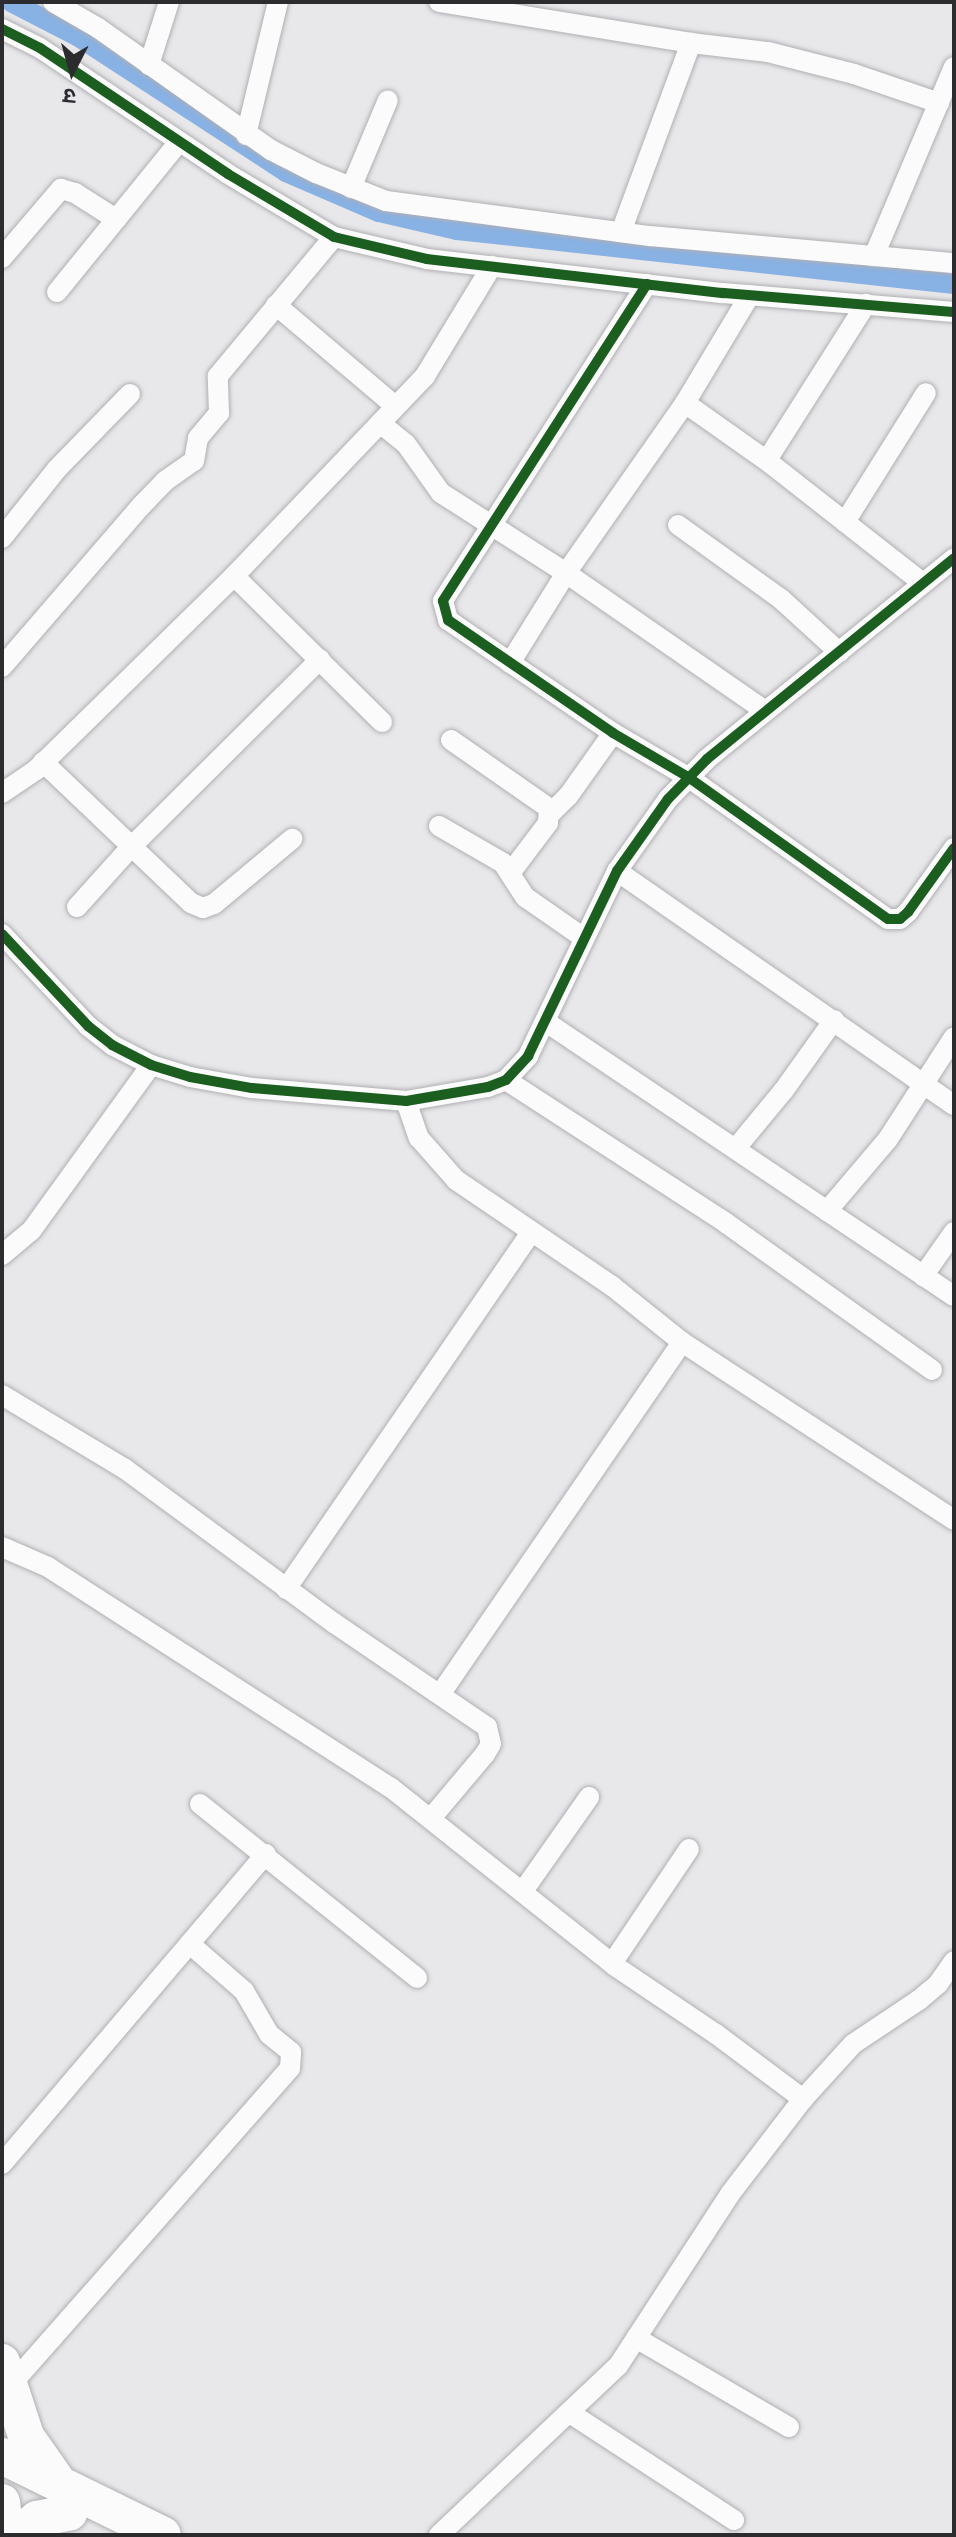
<!DOCTYPE html>
<html>
<head>
<meta charset="utf-8">
<style>
  body { margin:0 }
  #map { position:relative; width:956px; height:2537px; overflow:hidden; background:#e8e7ea; font-family:Cabin,"Noto Sans Devanagari",sans-serif }
  div>[style] { position:absolute }
  [style*='--x'] { left:calc(var(--x)*1px); top:calc(var(--y)*1px); width:calc(var(--w)*1px); rotate:calc(var(--a)*1deg) }
  .canal>* { height:20px; margin:-10px; padding:0 10px; transform-origin:10px; border-radius:10px; background:#88b1e4 }
  .roads { filter:drop-shadow(0 0 2px #b0afb2) drop-shadow(0 0 2px #b0afb2) }
  .street>* { height:20px; margin:-10px; padding:0 10px; transform-origin:10px; border-radius:10px; background:#fcfbfc }
  .highway>* { height:36px; margin:-18px; padding:0 18px; transform-origin:18px; border-radius:18px; background:#fcfbfc }
  .cycleway>* { height:10px; margin:-5px; padding:0 5px; transform-origin:5px; border-radius:5px; background:#1b5e20 }
  span { translate:-50% -50%; white-space:nowrap; text-align:center; line-height:1.15; -webkit-text-stroke:7px #e7e6eb; paint-order:stroke }
  .frame { position:absolute; inset:0; border:4px solid #2c2c2e; pointer-events:none }
  .north { position:absolute; left:32px; top:32px; width:80px; height:80px; -webkit-text-stroke:6px #e7e6eb; paint-order:stroke; rotate:186deg; font-size:22px; font-weight:700; line-height:32px; text-align:center; color:#2c2c2e }
  .north::after { content:''; display:block; margin:auto; width:28px; height:36px; background:#2c2c2e; clip-path:polygon(50% 0,100% 100%,50% 72%,0 100%) }
</style>
</head>
<body>
<div id="map">
  <div class="canal">
    <div style="--x:11;--y:2;--w:76;--a:27.2"></div>
    <div style="--x:79;--y:37;--w:247;--a:33.1"></div>
    <div style="--x:286;--y:172;--w:101;--a:23.3"></div>
    <div style="--x:379;--y:212;--w:80;--a:13"></div>
    <div style="--x:457;--y:230;--w:500;--a:6.2"></div>
  </div>
  <div class="roads">
    <div class="street">
      <div style="--x:53;--y:2;--w:52;--a:30"></div>
      <div style="--x:98;--y:28;--w:212;--a:35.2"></div>
      <div style="--x:271;--y:150;--w:51;--a:27.1"></div>
      <div style="--x:316;--y:173;--w:75;--a:21.8"></div>
      <div style="--x:386;--y:201;--w:266;--a:7.6"></div>
      <div style="--x:650;--y:236;--w:305;--a:5.1"></div>
      <div style="--x:439;--y:2;--w:255;--a:9.2"></div>
      <div style="--x:691;--y:43;--w:78;--a:6.7"></div>
      <div style="--x:768;--y:52;--w:89;--a:14.3"></div>
      <div style="--x:854;--y:74;--w:90;--a:18.8"></div>
      <div style="--x:2;--y:29;--w:42;--a:26.6"></div>
      <div style="--x:40;--y:48;--w:226;--a:33.8"></div>
      <div style="--x:228;--y:174;--w:123;--a:30.7"></div>
      <div style="--x:334;--y:237;--w:96;--a:13.3"></div>
      <div style="--x:427;--y:259;--w:298;--a:6.6"></div>
      <div style="--x:723;--y:293;--w:232;--a:4.7"></div>
      <div style="--x:149;--y:65;--w:66;--a:-72.4"></div>
      <div style="--x:246;--y:135;--w:137;--a:-76.5"></div>
      <div style="--x:351;--y:188;--w:95;--a:-67.2"></div>
      <div style="--x:621;--y:232;--w:202;--a:-69.7"></div>
      <div style="--x:874;--y:256;--w:205;--a:-67.1"></div>
      <div style="--x:2;--y:258;--w:91;--a:-49.5"></div>
      <div style="--x:61;--y:189;--w:15;--a:16"></div>
      <div style="--x:75;--y:193;--w:49;--a:32.4"></div>
      <div style="--x:647;--y:284;--w:377;--a:122.8"></div>
      <div style="--x:443;--y:601;--w:20;--a:75"></div>
      <div style="--x:448;--y:620;--w:200;--a:34.4"></div>
      <div style="--x:613;--y:733;--w:87;--a:30.4"></div>
      <div style="--x:688;--y:777;--w:245;--a:35.4"></div>
      <div style="--x:888;--y:919;--w:12;--a:0"></div>
      <div style="--x:900;--y:919;--w:11;--a:-41"></div>
      <div style="--x:908;--y:912;--w:79;--a:-54.3"></div>
      <div style="--x:57;--y:292;--w:193;--a:-50.9"></div>
      <div style="--x:276;--y:305;--w:156;--a:40.3"></div>
      <div style="--x:685;--y:403;--w:105;--a:35.3"></div>
      <div style="--x:771;--y:464;--w:193;--a:38.1"></div>
      <div style="--x:380;--y:423;--w:33;--a:39"></div>
      <div style="--x:406;--y:444;--w:60;--a:54.5"></div>
      <div style="--x:441;--y:493;--w:148;--a:32.6"></div>
      <div style="--x:566;--y:573;--w:242;--a:34.7"></div>
      <div style="--x:767;--y:460;--w:185;--a:-57.6"></div>
      <div style="--x:845;--y:522;--w:152;--a:-57.9"></div>
      <div style="--x:678;--y:525;--w:127;--a:35.7"></div>
      <div style="--x:781;--y:599;--w:79;--a:42.4"></div>
      <div style="--x:2;--y:538;--w:87;--a:-51.5"></div>
      <div style="--x:56;--y:470;--w:106;--a:-45.8"></div>
      <div style="--x:234;--y:576;--w:208;--a:44.6"></div>
      <div style="--x:510;--y:663;--w:106;--a:-58.1"></div>
      <div style="--x:566;--y:573;--w:208;--a:-55"></div>
      <div style="--x:685;--y:403;--w:126;--a:-59"></div>
      <div style="--x:2;--y:667;--w:214;--a:-49.2"></div>
      <div style="--x:142;--y:505;--w:33;--a:-46"></div>
      <div style="--x:165;--y:481;--w:35;--a:-35"></div>
      <div style="--x:194;--y:461;--w:23;--a:-80"></div>
      <div style="--x:198;--y:438;--w:33;--a:-50"></div>
      <div style="--x:219;--y:413;--w:37;--a:-92"></div>
      <div style="--x:218;--y:376;--w:181;--a:-50.2"></div>
      <div style="--x:451;--y:740;--w:119;--a:34.8"></div>
      <div style="--x:549;--y:808;--w:15;--a:94"></div>
      <div style="--x:548;--y:823;--w:61;--a:127.1"></div>
      <div style="--x:43;--y:762;--w:204;--a:43.6"></div>
      <div style="--x:191;--y:903;--w:13;--a:23"></div>
      <div style="--x:203;--y:908;--w:12;--a:-20"></div>
      <div style="--x:214;--y:904;--w:102;--a:-39.8"></div>
      <div style="--x:2;--y:793;--w:41;--a:-34.1"></div>
      <div style="--x:36;--y:770;--w:277;--a:-44.4"></div>
      <div style="--x:234;--y:576;--w:277;--a:-46.3"></div>
      <div style="--x:425;--y:376;--w:129;--a:-58.7"></div>
      <div style="--x:551;--y:813;--w:25;--a:-45"></div>
      <div style="--x:569;--y:795;--w:76;--a:-54.6"></div>
      <div style="--x:439;--y:826;--w:74;--a:30"></div>
      <div style="--x:503;--y:863;--w:40;--a:57.1"></div>
      <div style="--x:525;--y:897;--w:72;--a:34.8"></div>
      <div style="--x:617;--y:871;--w:410;--a:34.8"></div>
      <div style="--x:77;--y:907;--w:82;--a:-48"></div>
      <div style="--x:132;--y:846;--w:265;--a:-44.8"></div>
      <div style="--x:2;--y:934;--w:126;--a:46.9"></div>
      <div style="--x:88;--y:1026;--w:31;--a:38"></div>
      <div style="--x:112;--y:1045;--w:44;--a:27.1"></div>
      <div style="--x:151;--y:1065;--w:41;--a:17.1"></div>
      <div style="--x:190;--y:1077;--w:63;--a:10.1"></div>
      <div style="--x:252;--y:1088;--w:155;--a:4.8"></div>
      <div style="--x:406;--y:1101;--w:83;--a:-9.7"></div>
      <div style="--x:488;--y:1087;--w:19;--a:-21"></div>
      <div style="--x:506;--y:1080;--w:33;--a:-47"></div>
      <div style="--x:528;--y:1056;--w:205;--a:-64.3"></div>
      <div style="--x:617;--y:871;--w:88;--a:-54.7"></div>
      <div style="--x:668;--y:799;--w:56;--a:-45.7"></div>
      <div style="--x:707;--y:759;--w:318;--a:-39.1"></div>
      <div style="--x:546;--y:1022;--w:491;--a:33.9"></div>
      <div style="--x:506;--y:1080;--w:262;--a:33"></div>
      <div style="--x:726;--y:1223;--w:253;--a:35.5"></div>
      <div style="--x:406;--y:1101;--w:39;--a:71"></div>
      <div style="--x:419;--y:1138;--w:56;--a:48.6"></div>
      <div style="--x:456;--y:1180;--w:189;--a:34.2"></div>
      <div style="--x:612;--y:1286;--w:90;--a:38.7"></div>
      <div style="--x:682;--y:1342;--w:325;--a:33.2"></div>
      <div style="--x:736;--y:1148;--w:75;--a:-50.4"></div>
      <div style="--x:784;--y:1090;--w:86;--a:-54.5"></div>
      <div style="--x:827;--y:1211;--w:94;--a:-49.7"></div>
      <div style="--x:888;--y:1139;--w:121;--a:-57.1"></div>
      <div style="--x:2;--y:1255;--w:38;--a:-40"></div>
      <div style="--x:31;--y:1231;--w:205;--a:-54.1"></div>
      <div style="--x:923;--y:1276;--w:54;--a:-54.8"></div>
      <div style="--x:2;--y:1395;--w:144;--a:31"></div>
      <div style="--x:125;--y:1469;--w:260;--a:36.4"></div>
      <div style="--x:334;--y:1623;--w:185;--a:34.2"></div>
      <div style="--x:487;--y:1727;--w:17;--a:77"></div>
      <div style="--x:491;--y:1744;--w:12;--a:121"></div>
      <div style="--x:485;--y:1754;--w:82;--a:130.1"></div>
      <div style="--x:2;--y:1547;--w:50;--a:23.5"></div>
      <div style="--x:48;--y:1567;--w:407;--a:32.8"></div>
      <div style="--x:390;--y:1787;--w:288;--a:38.5"></div>
      <div style="--x:615;--y:1966;--w:122;--a:34"></div>
      <div style="--x:716;--y:2034;--w:109;--a:36.8"></div>
      <div style="--x:286;--y:1589;--w:433;--a:-55.5"></div>
      <div style="--x:441;--y:1693;--w:426;--a:-55.5"></div>
      <div style="--x:200;--y:1804;--w:278;--a:38.7"></div>
      <div style="--x:523;--y:1891;--w:115;--a:-54.9"></div>
      <div style="--x:613;--y:1962;--w:136;--a:-56.1"></div>
      <div style="--x:2;--y:2164;--w:407;--a:-49.6"></div>
      <div style="--x:636;--y:2338;--w:177;--a:30.2"></div>
      <div style="--x:9;--y:2387;--w:425;--a:-48.6"></div>
      <div style="--x:290;--y:2068;--w:16;--a:-86"></div>
      <div style="--x:291;--y:2052;--w:28;--a:-141"></div>
      <div style="--x:269;--y:2034;--w:50;--a:-120.2"></div>
      <div style="--x:244;--y:1991;--w:72;--a:-139"></div>
      <div style="--x:570;--y:2413;--w:196;--a:33.1"></div>
      <div style="--x:439;--y:2535;--w:246;--a:-43.4"></div>
      <div style="--x:618;--y:2366;--w:205;--a:-56.9"></div>
      <div style="--x:730;--y:2194;--w:120;--a:-52.5"></div>
      <div style="--x:803;--y:2099;--w:74;--a:-47.7"></div>
      <div style="--x:853;--y:2044;--w:79;--a:-33.7"></div>
      <div style="--x:919;--y:2000;--w:25;--a:-40"></div>
      <div style="--x:938;--y:1984;--w:28;--a:-55"></div>
    </div>
    <div class="highway">
      <div style="--x:2;--y:2362;--w:78;--a:72"></div>
      <div style="--x:26;--y:2436;--w:52;--a:55.1"></div>
      <div style="--x:2;--y:2456;--w:179;--a:26.1"></div>
      <div style="--x:2;--y:2502;--w:33;--a:83"></div>
      <div style="--x:19;--y:2535;--w:24;--a:-42"></div>
      <div style="--x:37;--y:2519;--w:33;--a:-11"></div>
    </div>
  </div>
  <div class="cycleway">
    <div style="--x:2;--y:29;--w:42;--a:26.6"></div>
    <div style="--x:40;--y:48;--w:226;--a:33.8"></div>
    <div style="--x:228;--y:174;--w:123;--a:30.7"></div>
    <div style="--x:334;--y:237;--w:96;--a:13.3"></div>
    <div style="--x:427;--y:259;--w:298;--a:6.6"></div>
    <div style="--x:723;--y:293;--w:232;--a:4.7"></div>
    <div style="--x:647;--y:284;--w:377;--a:122.8"></div>
    <div style="--x:443;--y:601;--w:20;--a:75"></div>
    <div style="--x:448;--y:620;--w:200;--a:34.4"></div>
    <div style="--x:613;--y:733;--w:87;--a:30.4"></div>
    <div style="--x:688;--y:777;--w:245;--a:35.4"></div>
    <div style="--x:888;--y:919;--w:12;--a:0"></div>
    <div style="--x:900;--y:919;--w:11;--a:-41"></div>
    <div style="--x:908;--y:912;--w:79;--a:-54.3"></div>
    <div style="--x:2;--y:934;--w:126;--a:46.9"></div>
    <div style="--x:88;--y:1026;--w:31;--a:38"></div>
    <div style="--x:112;--y:1045;--w:44;--a:27.1"></div>
    <div style="--x:151;--y:1065;--w:41;--a:17.1"></div>
    <div style="--x:190;--y:1077;--w:63;--a:10.1"></div>
    <div style="--x:252;--y:1088;--w:155;--a:4.8"></div>
    <div style="--x:406;--y:1101;--w:83;--a:-9.7"></div>
    <div style="--x:488;--y:1087;--w:19;--a:-21"></div>
    <div style="--x:506;--y:1080;--w:33;--a:-47"></div>
    <div style="--x:528;--y:1056;--w:205;--a:-64.3"></div>
    <div style="--x:617;--y:871;--w:88;--a:-54.7"></div>
    <div style="--x:668;--y:799;--w:56;--a:-45.7"></div>
    <div style="--x:707;--y:759;--w:318;--a:-39.1"></div>
  </div>
  <div class="frame"></div>
  <div class="north">उ</div>
</div>
</body>
</html>
